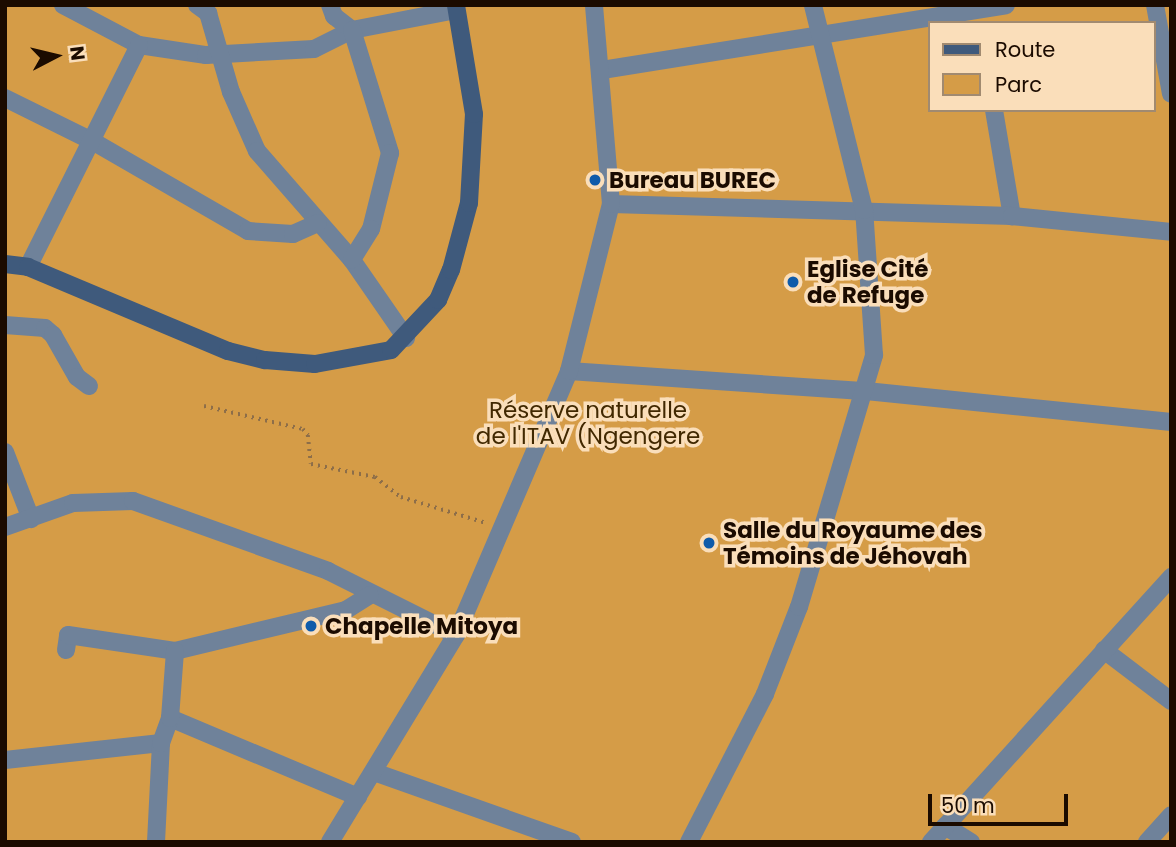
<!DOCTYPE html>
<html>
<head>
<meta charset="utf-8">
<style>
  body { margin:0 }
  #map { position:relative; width:1176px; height:847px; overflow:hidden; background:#fbcd8f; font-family:Poppins,sans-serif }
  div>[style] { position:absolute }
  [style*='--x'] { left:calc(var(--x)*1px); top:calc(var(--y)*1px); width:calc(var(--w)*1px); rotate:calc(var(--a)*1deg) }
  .green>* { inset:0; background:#d59c47 }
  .path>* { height:3.5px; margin-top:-1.75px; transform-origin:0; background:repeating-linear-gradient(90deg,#8d6e49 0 2px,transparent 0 7px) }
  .minor>* { height:18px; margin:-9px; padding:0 9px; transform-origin:9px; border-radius:9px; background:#6f829a }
  .tertiary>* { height:18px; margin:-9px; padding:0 9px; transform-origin:9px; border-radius:9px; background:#6f829a }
  .secondary>* { height:18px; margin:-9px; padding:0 9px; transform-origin:9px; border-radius:9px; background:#3f5a7c }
  .dots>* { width:19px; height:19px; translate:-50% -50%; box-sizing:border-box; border:4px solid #fadeba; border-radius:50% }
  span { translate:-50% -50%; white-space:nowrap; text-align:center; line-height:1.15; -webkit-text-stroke:7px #fadeba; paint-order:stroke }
  .poi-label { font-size:23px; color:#1b0b00; font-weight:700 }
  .left { translate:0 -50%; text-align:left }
  .park-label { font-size:23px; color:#412800 }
  .frame { position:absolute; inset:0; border:7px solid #1b0b00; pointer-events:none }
  .legend { position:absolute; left:928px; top:21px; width:228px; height:91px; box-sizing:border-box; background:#fadeba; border:2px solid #a18a70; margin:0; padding:9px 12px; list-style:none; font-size:21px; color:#1b0b00 }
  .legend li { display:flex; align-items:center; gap:14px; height:35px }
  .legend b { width:35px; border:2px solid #a18a70 }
  .north { position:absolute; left:21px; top:21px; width:70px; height:70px; -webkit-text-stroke:5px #fadeba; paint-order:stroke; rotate:83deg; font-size:19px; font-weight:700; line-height:28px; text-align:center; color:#1b0b00 }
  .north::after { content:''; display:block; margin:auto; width:24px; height:32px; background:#1b0b00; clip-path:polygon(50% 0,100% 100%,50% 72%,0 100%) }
  .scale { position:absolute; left:928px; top:794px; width:140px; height:32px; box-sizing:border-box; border:4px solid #1b0b00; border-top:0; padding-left:9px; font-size:21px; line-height:24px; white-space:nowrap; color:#1b0b00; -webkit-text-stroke:5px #fadeba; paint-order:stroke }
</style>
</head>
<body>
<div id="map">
  <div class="green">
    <div style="clip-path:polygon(evenodd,5px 5px,1171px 5px,1171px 842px,5px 842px,5px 5px,929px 23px,1153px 23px,1153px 110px,929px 110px,929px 23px)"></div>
  </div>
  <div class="path">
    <div style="--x:204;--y:406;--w:102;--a:13.1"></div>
    <div style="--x:303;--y:429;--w:8;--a:50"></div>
    <div style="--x:308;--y:435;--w:29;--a:84"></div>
    <div style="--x:311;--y:464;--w:65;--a:11.5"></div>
    <div style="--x:375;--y:477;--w:33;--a:38"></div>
    <div style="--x:401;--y:497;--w:89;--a:17"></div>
  </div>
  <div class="minor">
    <div style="--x:63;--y:5;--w:86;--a:27.8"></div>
    <div style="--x:139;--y:45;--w:68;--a:8.5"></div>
    <div style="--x:206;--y:55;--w:108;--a:-3.2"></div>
    <div style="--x:314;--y:49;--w:42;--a:-26.6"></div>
    <div style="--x:352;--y:30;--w:106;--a:-10.9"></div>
    <div style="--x:197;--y:5;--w:14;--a:36"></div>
    <div style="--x:208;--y:13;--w:82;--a:73.8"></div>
    <div style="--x:231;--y:92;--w:64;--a:66.2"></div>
    <div style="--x:257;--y:151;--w:145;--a:48.9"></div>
    <div style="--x:352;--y:260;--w:95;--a:55.3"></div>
    <div style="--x:330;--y:5;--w:12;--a:70"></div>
    <div style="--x:334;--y:16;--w:23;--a:38"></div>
    <div style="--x:352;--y:30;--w:129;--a:72.8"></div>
    <div style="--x:390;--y:153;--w:78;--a:104"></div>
    <div style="--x:371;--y:229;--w:36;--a:122"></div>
    <div style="--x:1155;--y:5;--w:90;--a:79.8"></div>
    <div style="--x:602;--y:70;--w:409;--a:-9.1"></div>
    <div style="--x:5;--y:98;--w:99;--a:26.3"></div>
    <div style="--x:94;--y:142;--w:178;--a:30"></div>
    <div style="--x:248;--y:231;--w:45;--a:3.8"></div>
    <div style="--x:293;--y:234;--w:27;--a:-24"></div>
    <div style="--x:994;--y:110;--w:108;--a:80.4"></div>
    <div style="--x:611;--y:204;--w:401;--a:1.7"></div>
    <div style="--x:1012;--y:216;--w:160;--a:5.7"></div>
    <div style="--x:28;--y:267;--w:248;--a:-63.4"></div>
    <div style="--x:5;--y:325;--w:40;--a:4.3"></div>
    <div style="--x:45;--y:328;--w:11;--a:41"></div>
    <div style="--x:53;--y:335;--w:48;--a:60.3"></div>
    <div style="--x:77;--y:377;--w:15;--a:37"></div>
    <div style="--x:569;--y:371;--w:298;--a:3.9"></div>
    <div style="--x:866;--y:391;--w:307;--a:5.8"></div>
    <div style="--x:5;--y:452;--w:72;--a:68.8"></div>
    <div style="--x:5;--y:527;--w:72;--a:-19.4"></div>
    <div style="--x:73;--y:503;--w:60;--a:-1.9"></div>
    <div style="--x:133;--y:501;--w:207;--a:19.7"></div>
    <div style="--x:328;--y:571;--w:143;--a:26.6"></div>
    <div style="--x:66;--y:650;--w:15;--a:-82"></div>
    <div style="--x:68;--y:635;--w:108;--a:8.5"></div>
    <div style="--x:175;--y:651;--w:176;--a:-13.5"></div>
    <div style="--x:346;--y:610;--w:28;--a:-32"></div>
    <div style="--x:1104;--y:650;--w:84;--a:37.3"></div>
    <div style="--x:170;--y:718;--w:204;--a:22.8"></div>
    <div style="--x:5;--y:760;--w:157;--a:-6.2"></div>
    <div style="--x:374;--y:772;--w:210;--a:19.5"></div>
    <div style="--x:945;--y:826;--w:31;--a:32"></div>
    <div style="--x:156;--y:842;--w:99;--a:-87.1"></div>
    <div style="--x:161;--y:743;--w:27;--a:-70"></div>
    <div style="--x:170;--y:718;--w:67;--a:-85.7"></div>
    <div style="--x:330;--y:842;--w:242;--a:-58.7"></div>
    <div style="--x:456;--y:635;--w:287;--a:-66.8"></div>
    <div style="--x:569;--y:371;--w:172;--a:-75.9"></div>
    <div style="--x:611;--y:204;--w:200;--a:-94.9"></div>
    <div style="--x:689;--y:842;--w:166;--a:-62.8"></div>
    <div style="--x:765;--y:694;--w:93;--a:-68.7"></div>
    <div style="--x:799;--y:607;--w:263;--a:-73.4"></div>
    <div style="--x:874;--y:355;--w:145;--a:-93.9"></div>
    <div style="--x:864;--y:210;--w:211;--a:-104"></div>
    <div style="--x:1147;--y:842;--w:36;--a:-48"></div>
  </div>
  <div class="tertiary">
    <div style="--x:931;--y:842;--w:358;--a:-47.8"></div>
  </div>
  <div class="secondary">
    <div style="--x:5;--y:264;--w:23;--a:7"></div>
    <div style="--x:28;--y:267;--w:217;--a:22.8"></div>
    <div style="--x:228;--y:351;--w:38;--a:14"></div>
    <div style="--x:265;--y:360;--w:50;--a:4.6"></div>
    <div style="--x:315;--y:364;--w:77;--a:-10.4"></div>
    <div style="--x:391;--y:350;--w:69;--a:-46.8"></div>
    <div style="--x:438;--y:300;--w:33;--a:-67"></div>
    <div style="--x:451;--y:270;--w:69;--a:-75"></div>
    <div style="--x:469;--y:203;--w:89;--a:-86.8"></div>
    <div style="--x:474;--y:114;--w:110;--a:-99.4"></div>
  </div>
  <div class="dots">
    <div style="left:595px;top:180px;background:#0f5baa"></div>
    <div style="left:793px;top:282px;background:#0f5baa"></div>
    <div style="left:709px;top:543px;background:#0f5baa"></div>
    <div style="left:311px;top:626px;background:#0f5baa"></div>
  </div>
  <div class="poi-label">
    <span class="left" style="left:609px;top:180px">Bureau BUREC</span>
    <span class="left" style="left:807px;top:282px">Eglise Cité<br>de Refuge</span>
    <span class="left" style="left:723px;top:543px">Salle du Royaume des<br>Témoins de Jéhovah</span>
    <span class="left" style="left:325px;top:626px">Chapelle Mitoya</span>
  </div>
  <div class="park-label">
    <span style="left:588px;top:423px">Réserve naturelle<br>de l'ITAV (Ngengere</span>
  </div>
  <div class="frame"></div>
  <ul class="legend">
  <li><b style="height:9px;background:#3f5a7c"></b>Route</li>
  <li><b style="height:19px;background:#d59c47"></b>Parc</li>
  </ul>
  <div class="north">N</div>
  <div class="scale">50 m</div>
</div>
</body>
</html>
